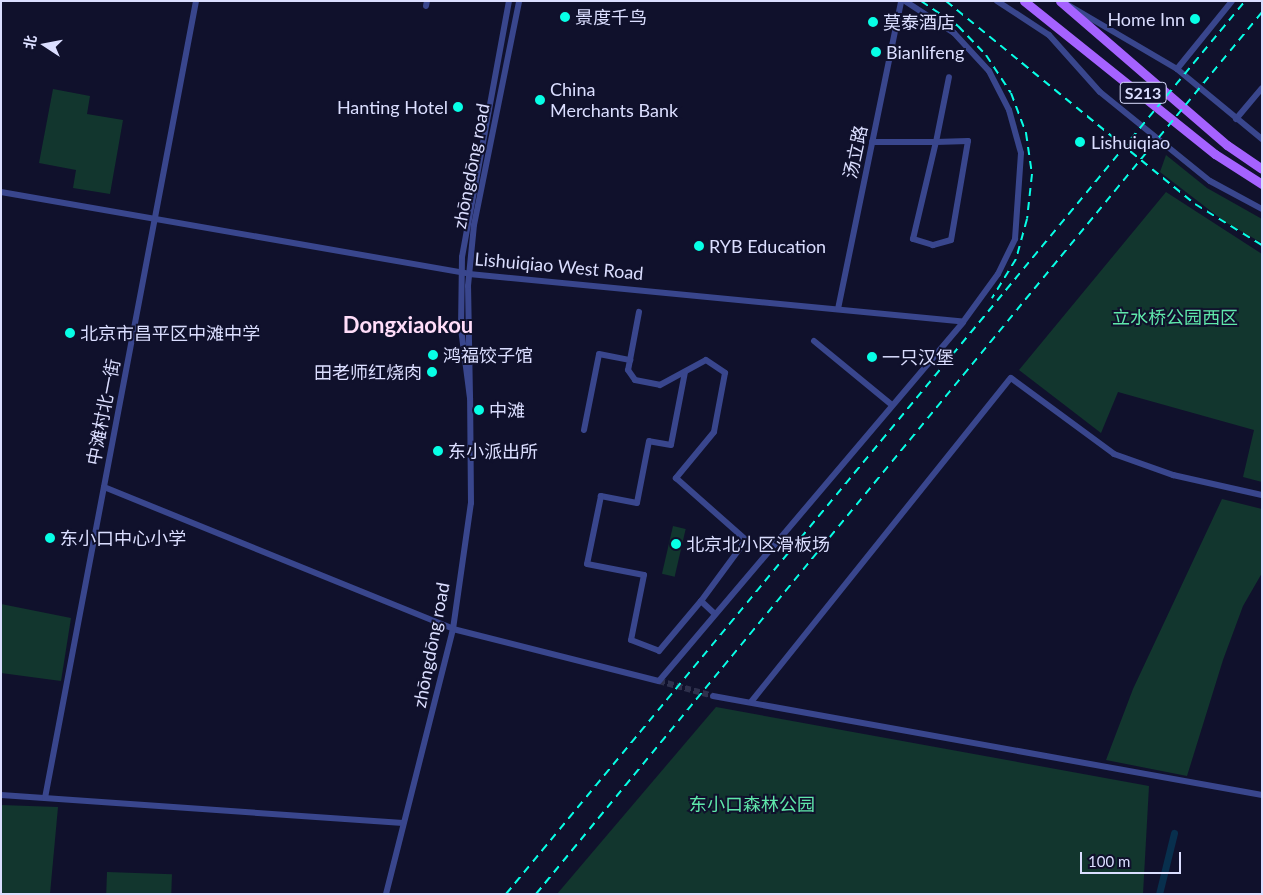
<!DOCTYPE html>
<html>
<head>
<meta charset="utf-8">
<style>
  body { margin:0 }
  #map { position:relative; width:1263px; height:895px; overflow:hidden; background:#10112c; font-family:Lato,"Noto Sans SC",sans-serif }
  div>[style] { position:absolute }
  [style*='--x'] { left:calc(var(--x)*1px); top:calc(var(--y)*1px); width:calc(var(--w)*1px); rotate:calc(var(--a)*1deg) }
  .green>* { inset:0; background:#12362e; transform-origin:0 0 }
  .canal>* { height:7px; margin:-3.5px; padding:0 3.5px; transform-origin:3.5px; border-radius:3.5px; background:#082f4d }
  .minor-tunnel>* { height:6px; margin-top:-3px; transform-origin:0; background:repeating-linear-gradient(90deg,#2e304c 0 6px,transparent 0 9px) }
  .minor>* { height:6px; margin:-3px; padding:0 3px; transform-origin:3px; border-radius:3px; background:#39468d }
  .major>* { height:9px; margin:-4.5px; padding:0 4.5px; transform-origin:4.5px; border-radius:4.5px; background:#a562ff }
  .rail>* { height:2px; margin-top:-1px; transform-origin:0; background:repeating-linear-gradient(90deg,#07ffe6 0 8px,transparent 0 14px) }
  .dots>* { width:14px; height:14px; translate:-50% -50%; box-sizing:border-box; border:2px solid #10112c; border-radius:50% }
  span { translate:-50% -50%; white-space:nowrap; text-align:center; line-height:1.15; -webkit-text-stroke:4px #10112c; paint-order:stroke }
  .shield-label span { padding:1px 4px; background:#10112c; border:1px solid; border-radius:4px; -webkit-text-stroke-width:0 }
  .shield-label { font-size:16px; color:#dbdeff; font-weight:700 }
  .poi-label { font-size:18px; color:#dbdeff }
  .left { translate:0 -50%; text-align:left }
  .right { translate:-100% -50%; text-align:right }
  .street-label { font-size:18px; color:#dbdeff }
  .park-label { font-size:18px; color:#5fe7aa }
  .district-label { font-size:22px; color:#ffddf9; font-weight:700 }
  .frame { position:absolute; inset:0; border:2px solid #dbdeff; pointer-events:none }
  .north { position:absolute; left:20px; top:20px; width:50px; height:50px; -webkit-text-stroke:4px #10112c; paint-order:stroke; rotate:281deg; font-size:14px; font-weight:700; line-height:20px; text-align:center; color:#dbdeff }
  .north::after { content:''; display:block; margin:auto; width:18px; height:22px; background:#dbdeff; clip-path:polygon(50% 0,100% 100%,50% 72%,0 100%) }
  .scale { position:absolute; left:1080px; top:852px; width:101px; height:22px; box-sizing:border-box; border:2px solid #dbdeff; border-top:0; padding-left:6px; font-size:15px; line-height:18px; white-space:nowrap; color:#dbdeff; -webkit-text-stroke:4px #10112c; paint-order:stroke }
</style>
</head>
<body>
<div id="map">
  <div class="green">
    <div style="clip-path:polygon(53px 89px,90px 96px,87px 114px,123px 120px,110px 194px,73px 188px,76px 170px,39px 163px)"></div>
    <div style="clip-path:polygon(1166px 155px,1207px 188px,1262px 219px,1262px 243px,1225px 222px,1160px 172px)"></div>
    <div style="clip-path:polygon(1166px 192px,1262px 254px,1262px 482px,1243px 477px,1254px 430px,1118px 392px,1101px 433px,1019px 370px)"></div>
    <div style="clip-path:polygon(1222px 499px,1262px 509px,1262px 573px,1243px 606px,1223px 660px,1187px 776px,1106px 760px,1133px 689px)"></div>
    <div style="left:673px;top:526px;width:13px;height:49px;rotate:13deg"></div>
    <div style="clip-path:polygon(1px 604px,71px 618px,61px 681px,1px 673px)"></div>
    <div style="clip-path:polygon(716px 707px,1149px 786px,1143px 894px,557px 894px)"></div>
    <div style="clip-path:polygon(1px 805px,58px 807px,50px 894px,1px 894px)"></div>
    <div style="left:107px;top:872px;width:65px;height:22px;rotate:2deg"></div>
  </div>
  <div class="canal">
    <div style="--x:1159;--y:894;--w:63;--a:-76.2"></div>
  </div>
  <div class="minor-tunnel">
    <div style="--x:659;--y:681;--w:56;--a:15.5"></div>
  </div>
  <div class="minor">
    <div style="--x:997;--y:1;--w:62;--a:33.2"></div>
    <div style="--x:1049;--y:35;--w:76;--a:48.2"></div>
    <div style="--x:1100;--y:92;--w:141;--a:39"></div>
    <div style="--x:1210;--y:181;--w:59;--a:28.3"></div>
    <div style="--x:1068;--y:5;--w:126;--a:30.4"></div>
    <div style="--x:1177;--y:69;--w:110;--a:39.5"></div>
    <div style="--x:426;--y:6;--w:5;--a:-79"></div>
    <div style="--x:1177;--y:69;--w:87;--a:-51"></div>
    <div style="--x:1236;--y:119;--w:40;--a:-50"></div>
    <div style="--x:968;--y:141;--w:100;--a:99.7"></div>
    <div style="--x:951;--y:240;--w:19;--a:164"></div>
    <div style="--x:933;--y:245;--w:21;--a:-163"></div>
    <div style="--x:913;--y:239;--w:100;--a:-76.7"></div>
    <div style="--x:936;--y:142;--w:32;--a:-2"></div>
    <div style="--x:872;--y:142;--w:64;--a:0"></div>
    <div style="--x:936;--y:142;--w:66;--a:-78.7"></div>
    <div style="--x:1;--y:192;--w:475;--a:9.9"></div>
    <div style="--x:469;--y:274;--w:496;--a:5.5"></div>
    <div style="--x:838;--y:309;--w:314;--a:-78.4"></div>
    <div style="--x:814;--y:341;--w:101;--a:39.4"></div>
    <div style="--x:630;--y:360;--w:10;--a:101"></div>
    <div style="--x:628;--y:370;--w:12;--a:55"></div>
    <div style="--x:635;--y:380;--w:25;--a:11"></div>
    <div style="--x:660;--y:385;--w:52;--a:-28.5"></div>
    <div style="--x:706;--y:360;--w:23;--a:34"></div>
    <div style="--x:725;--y:373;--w:60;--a:100.6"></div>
    <div style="--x:714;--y:432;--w:60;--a:129.6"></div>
    <div style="--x:676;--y:478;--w:94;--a:41.5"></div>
    <div style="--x:746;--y:540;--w:76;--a:126.4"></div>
    <div style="--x:701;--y:601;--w:19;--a:43"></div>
    <div style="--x:685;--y:372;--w:74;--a:100.9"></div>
    <div style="--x:671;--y:445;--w:22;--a:-170"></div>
    <div style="--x:649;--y:441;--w:63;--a:101"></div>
    <div style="--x:637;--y:503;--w:37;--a:-169"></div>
    <div style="--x:601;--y:496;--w:69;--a:101.6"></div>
    <div style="--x:587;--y:564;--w:58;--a:10.9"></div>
    <div style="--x:644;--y:575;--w:66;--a:101.3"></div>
    <div style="--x:631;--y:640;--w:30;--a:21"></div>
    <div style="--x:659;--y:651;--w:65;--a:-50"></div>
    <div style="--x:470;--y:398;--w:112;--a:-91"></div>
    <div style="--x:468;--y:286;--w:61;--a:-84.4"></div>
    <div style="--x:474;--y:225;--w:228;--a:-78.6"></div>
    <div style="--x:584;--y:430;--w:77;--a:-78.8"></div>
    <div style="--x:599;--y:354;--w:32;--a:11"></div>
    <div style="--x:630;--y:360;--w:49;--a:-79.4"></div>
    <div style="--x:104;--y:487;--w:377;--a:22.1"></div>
    <div style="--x:453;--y:629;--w:212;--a:14.2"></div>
    <div style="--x:659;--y:681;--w:470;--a:-49.7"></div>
    <div style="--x:963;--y:322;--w:59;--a:-53.9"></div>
    <div style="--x:998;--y:274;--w:39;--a:-64"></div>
    <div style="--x:1015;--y:239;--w:86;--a:-86"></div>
    <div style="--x:1021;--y:153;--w:45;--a:-105.6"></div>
    <div style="--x:1009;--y:110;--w:44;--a:-117.1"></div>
    <div style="--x:989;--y:71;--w:52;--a:-132.6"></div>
    <div style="--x:954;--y:33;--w:59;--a:-146.9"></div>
    <div style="--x:713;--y:696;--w:558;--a:10.22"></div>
    <div style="--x:751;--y:702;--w:415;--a:-51.3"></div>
    <div style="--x:1011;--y:378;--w:128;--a:36.4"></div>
    <div style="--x:1114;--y:454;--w:63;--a:19.6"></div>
    <div style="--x:1173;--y:475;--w:91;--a:12.7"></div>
    <div style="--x:1;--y:795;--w:403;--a:4"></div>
    <div style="--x:45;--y:798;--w:811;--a:-79.27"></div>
    <div style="--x:386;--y:894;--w:273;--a:-75.8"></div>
    <div style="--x:453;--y:629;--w:127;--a:-81.9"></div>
    <div style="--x:471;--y:503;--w:105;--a:-90.5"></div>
    <div style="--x:470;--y:398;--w:70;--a:-97.4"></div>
    <div style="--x:461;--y:329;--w:72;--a:-89.2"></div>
    <div style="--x:462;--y:257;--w:260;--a:-79.6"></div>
  </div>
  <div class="major">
    <div style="--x:1024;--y:1;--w:245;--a:38.7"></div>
    <div style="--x:1215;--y:154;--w:56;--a:32.6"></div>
    <div style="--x:1060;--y:1;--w:221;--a:40.8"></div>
    <div style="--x:1227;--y:145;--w:42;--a:34.4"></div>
  </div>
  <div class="rail">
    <div style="--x:921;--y:1;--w:45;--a:34"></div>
    <div style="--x:958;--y:26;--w:40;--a:46"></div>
    <div style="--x:986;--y:55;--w:45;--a:56.7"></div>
    <div style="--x:1011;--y:93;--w:43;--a:69.4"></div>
    <div style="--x:1026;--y:133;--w:41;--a:81.7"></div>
    <div style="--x:1032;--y:174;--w:45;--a:96.3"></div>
    <div style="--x:1027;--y:219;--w:41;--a:105.4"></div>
    <div style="--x:1016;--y:259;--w:46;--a:121.6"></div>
    <div style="--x:946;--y:1;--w:321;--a:39.2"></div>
    <div style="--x:1195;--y:204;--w:79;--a:31.5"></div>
    <div style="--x:506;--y:894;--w:1159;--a:-50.39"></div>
    <div style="--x:536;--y:894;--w:1142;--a:-50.54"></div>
  </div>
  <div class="dots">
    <div style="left:565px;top:17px;background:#07ffe6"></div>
    <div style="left:1195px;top:19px;background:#07ffe6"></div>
    <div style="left:873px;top:22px;background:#07ffe6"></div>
    <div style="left:876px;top:52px;background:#07ffe6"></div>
    <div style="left:540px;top:100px;background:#07ffe6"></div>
    <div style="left:458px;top:107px;background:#07ffe6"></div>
    <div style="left:1080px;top:142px;background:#07ffe6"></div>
    <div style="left:699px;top:246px;background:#07ffe6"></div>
    <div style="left:70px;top:333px;background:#07ffe6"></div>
    <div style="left:433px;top:355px;background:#07ffe6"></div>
    <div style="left:872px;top:357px;background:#07ffe6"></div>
    <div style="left:432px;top:372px;background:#07ffe6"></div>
    <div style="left:479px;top:410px;background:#07ffe6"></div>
    <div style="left:438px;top:451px;background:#07ffe6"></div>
    <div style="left:50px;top:538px;background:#07ffe6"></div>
    <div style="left:676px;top:544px;background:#07ffe6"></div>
  </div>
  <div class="shield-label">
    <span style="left:1143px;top:93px">S213</span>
  </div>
  <div class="poi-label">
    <span class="left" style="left:575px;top:17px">景度千鸟</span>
    <span class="right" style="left:1185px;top:19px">Home Inn</span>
    <span class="left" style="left:883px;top:22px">莫泰酒店</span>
    <span class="left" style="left:886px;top:52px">Bianlifeng</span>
    <span class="left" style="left:550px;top:100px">China<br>Merchants Bank</span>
    <span class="right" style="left:448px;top:107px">Hanting Hotel</span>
    <span class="left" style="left:1091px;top:142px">Lishuiqiao</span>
    <span class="left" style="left:709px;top:246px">RYB Education</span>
    <span class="left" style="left:80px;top:333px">北京市昌平区中滩中学</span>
    <span class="left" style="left:443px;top:355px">鸿福饺子馆</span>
    <span class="left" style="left:882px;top:357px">一只汉堡</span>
    <span class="right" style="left:422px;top:372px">田老师红烧肉</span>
    <span class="left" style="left:489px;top:410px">中滩</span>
    <span class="left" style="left:448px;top:451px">东小派出所</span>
    <span class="left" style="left:60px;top:538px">东小口中心小学</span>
    <span class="left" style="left:686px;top:544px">北京北小区滑板场</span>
  </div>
  <div class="street-label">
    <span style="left:855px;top:152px;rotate:-78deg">汤立路</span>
    <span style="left:471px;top:166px;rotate:-79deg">zhōngdōng road</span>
    <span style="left:559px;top:266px;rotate:5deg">Lishuiqiao West Road</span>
    <span style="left:103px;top:412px;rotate:-79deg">中滩村北一街</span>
    <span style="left:431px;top:645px;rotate:-79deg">zhōngdōng road</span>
  </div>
  <div class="park-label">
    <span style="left:1175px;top:317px">立水桥公园西区</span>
    <span style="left:752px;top:804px">东小口森林公园</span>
  </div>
  <div class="district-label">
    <span style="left:408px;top:325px">Dongxiaokou</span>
  </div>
  <div class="frame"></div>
  <div class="north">北</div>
  <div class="scale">100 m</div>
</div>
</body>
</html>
